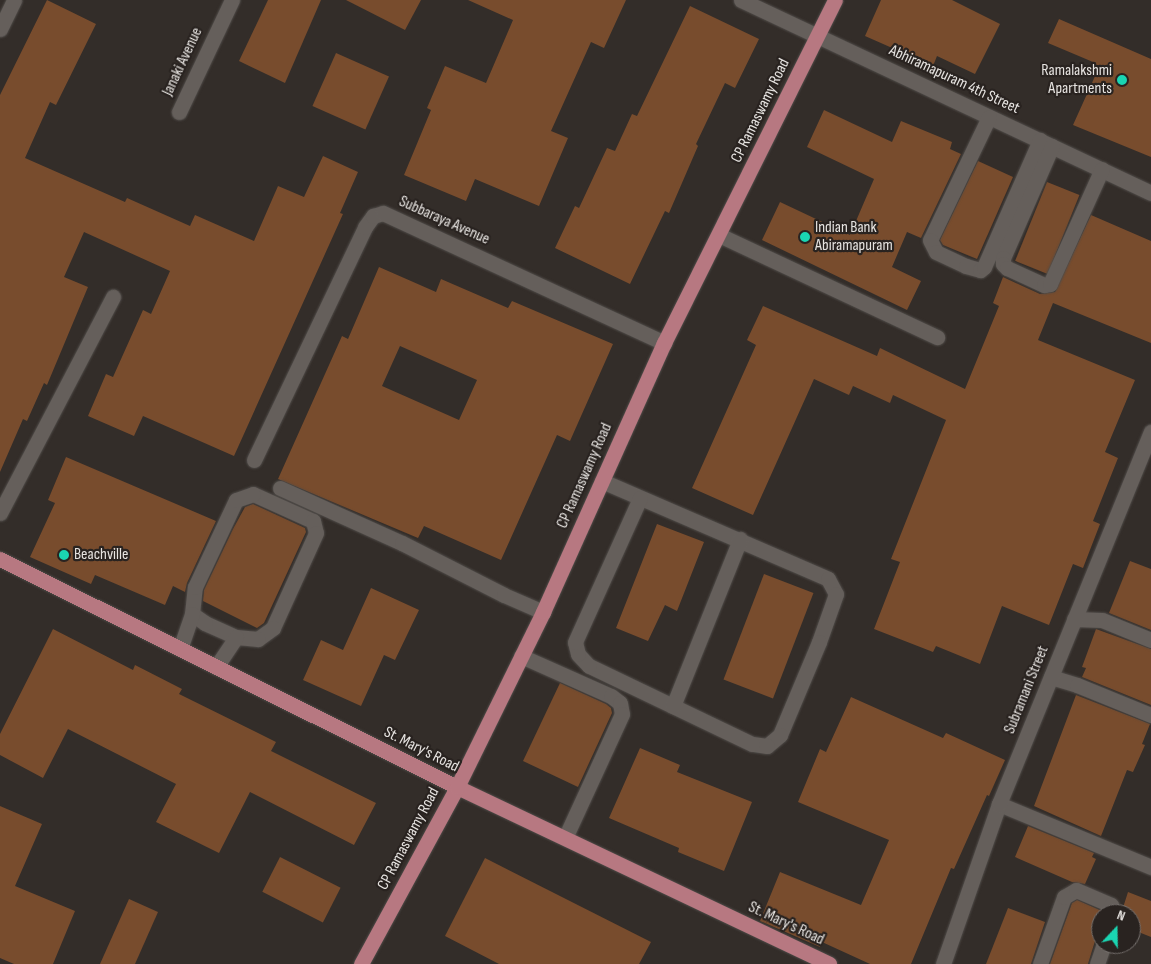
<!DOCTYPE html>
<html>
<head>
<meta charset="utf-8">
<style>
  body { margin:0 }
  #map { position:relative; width:1151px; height:964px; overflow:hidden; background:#332d29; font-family:"Sofia Sans Condensed",sans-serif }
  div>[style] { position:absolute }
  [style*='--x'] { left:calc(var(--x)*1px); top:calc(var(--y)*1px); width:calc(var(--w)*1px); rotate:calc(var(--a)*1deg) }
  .building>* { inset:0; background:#784c2d; transform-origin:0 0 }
  .roads { filter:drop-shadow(0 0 1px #4f4b48) drop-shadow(0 0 1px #4f4b48) }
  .minor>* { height:15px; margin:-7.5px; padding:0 7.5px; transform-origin:7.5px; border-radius:7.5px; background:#655f5b }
  .major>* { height:15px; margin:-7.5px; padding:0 7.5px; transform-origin:7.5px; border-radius:7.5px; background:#b77881 }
  .dots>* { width:14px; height:14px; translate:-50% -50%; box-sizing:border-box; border:2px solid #292320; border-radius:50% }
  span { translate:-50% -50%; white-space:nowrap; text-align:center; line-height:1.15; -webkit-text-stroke:4.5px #292320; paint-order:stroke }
  .street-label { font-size:16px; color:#e7e4e1 }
  .poi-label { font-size:16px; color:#e7e4e1 }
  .right { translate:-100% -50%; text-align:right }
  .left { translate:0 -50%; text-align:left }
  .north { position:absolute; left:1091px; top:904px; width:50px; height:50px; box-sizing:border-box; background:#292320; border:1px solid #75706d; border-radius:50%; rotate:21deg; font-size:14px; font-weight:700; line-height:20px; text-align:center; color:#e7e4e1 }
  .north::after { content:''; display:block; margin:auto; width:18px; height:22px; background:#1ad5b2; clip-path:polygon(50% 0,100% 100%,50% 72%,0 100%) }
</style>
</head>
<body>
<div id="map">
  <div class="building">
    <div style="clip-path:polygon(47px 0,96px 24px,56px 105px,50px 102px,25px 158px,125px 202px,127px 198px,190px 226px,195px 215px,254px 241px,278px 186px,304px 197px,323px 156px,358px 172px,340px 213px,343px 214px,234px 456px,143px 416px,134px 436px,88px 416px,106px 374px,113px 377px,143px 310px,151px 314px,170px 271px,84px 232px,64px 277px,88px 287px,47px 385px,44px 383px,27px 421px,23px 419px,0 472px,0 95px)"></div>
    <div style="clip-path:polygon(268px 0,321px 0,285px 83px,239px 61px)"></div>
    <div style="clip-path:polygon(346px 0,421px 0,405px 30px)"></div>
    <div style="clip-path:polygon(468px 0,626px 0,604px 48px,591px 42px,551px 131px,568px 138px,539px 206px,475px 179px,466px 201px,404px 175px,431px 110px,427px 108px,445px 66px,486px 83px,513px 20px)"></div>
    <div style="clip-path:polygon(881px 0,952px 0,1000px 24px,975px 74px,937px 56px,933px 66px,865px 36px)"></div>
    <div style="clip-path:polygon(690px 6px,759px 39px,735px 88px,725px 83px,696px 144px,698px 146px,669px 213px,665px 211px,630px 284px,555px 248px,575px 206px,579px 208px,607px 148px,615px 151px,632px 114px,637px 116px)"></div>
    <div style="clip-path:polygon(1059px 19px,1151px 59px,1151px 157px,1073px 125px,1096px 74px,1089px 71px,1093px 62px,1048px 43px)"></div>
    <div style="left:336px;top:53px;width:58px;height:58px;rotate:24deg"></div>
    <div style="clip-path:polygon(824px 110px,892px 142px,901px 121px,952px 142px,950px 149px,961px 154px,921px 238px,907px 232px,892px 267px,921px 281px,907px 310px,762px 240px,780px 202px,850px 235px,874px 179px,807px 147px)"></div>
    <div style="clip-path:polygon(978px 161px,1013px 177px,977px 259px,943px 245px,940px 240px)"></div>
    <div style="left:1047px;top:182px;width:35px;height:85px;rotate:22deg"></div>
    <div style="clip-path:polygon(1091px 215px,1151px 241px,1151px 343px,1053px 303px,1038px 340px,1135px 380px,1105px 452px,1118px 458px,1093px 521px,1100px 524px,1083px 568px,1073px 564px,1049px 625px,1002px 606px,980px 664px,936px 646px,933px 652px,874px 629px,900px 562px,891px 559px,946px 420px,893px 395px,890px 403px,853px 386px,849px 395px,814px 379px,753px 515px,692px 488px,756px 345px,747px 340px,763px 306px,877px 356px,880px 348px,965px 389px,999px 306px,993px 303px,1003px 277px,1040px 294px,1055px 292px)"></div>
    <div style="clip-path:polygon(evenodd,379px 267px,436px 292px,441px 279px,508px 308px,512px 301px,613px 344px,570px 441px,557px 435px,501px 560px,424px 526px,418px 538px,278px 479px,342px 336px,348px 339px,379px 267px,400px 346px,477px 380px,459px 420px,382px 386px,400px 346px)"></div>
    <div style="clip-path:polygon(66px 457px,216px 521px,187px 583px,185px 592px,173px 586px,165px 605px,95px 575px,91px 584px,30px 557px,55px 503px,48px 500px)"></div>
    <div style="clip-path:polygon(253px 504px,305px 528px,306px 532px,264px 623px,257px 628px,203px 601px,204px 590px,233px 529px,245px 507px)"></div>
    <div style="clip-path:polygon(657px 524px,704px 542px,677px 611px,665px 605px,648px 641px,616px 628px)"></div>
    <div style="clip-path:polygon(1130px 561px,1151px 569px,1151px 630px,1109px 613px)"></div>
    <div style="left:764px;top:574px;width:53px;height:113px;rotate:21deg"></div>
    <div style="clip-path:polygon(371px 588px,419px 610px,395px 660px,384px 655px,361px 706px,303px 680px,321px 640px,343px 650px)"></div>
    <div style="clip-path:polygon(53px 629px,133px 670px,135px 665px,182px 689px,179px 694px,276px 742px,271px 751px,376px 803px,354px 845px,250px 792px,219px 853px,156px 822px,176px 784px,68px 729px,43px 778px,0 755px,0 734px)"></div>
    <div style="clip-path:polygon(1096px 629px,1151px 649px,1151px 705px,1082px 677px,1086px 668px,1082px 667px)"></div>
    <div style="clip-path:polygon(560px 683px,606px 704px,611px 708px,612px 713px,578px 787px,523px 761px)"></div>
    <div style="clip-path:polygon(1076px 695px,1150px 724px,1142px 744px,1145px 745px,1133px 772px,1127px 770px,1101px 836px,1034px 806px)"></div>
    <div style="clip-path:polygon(851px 697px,943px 738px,946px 733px,1005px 760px,989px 796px,987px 795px,954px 869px,951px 868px,911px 964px,870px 964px,822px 942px,820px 947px,760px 921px,780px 872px,861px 905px,889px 840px,798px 802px,820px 749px,826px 752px)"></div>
    <div style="clip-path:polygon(640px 748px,680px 765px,677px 772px,752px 802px,724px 871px,678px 852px,679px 848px,609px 818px)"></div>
    <div style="clip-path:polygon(0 806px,42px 824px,15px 886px,75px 911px,53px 964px,14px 964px,0 958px)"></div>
    <div style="clip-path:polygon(1028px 826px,1094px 853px,1092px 857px,1096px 859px,1085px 884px,1072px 882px,1015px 857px)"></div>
    <div style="left:280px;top:857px;width:68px;height:39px;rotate:27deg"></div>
    <div style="clip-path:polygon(485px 858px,651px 942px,639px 964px,499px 964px,445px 936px)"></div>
    <div style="clip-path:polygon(1128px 892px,1151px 901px,1151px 937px,1131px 929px,1131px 914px,1121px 914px)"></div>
    <div style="clip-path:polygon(129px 899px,158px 912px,135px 964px,100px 964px)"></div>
    <div style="clip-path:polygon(1077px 900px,1102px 911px,1101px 931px,1095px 941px,1088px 964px,1050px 964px,1072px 903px)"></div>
    <div style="clip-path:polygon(1008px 908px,1045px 922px,1031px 964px,986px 964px)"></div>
  </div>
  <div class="roads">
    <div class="minor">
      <div style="--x:741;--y:0;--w:453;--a:25.2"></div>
      <div style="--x:0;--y:29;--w:32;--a:-64"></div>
      <div style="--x:179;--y:112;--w:124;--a:-64.7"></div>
      <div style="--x:989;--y:117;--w:136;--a:115.6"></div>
      <div style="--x:930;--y:240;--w:13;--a:63"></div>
      <div style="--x:936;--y:252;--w:33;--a:25"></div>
      <div style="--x:966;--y:266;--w:15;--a:16"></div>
      <div style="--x:980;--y:270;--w:5;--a:-37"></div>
      <div style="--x:984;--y:267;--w:139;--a:-66.2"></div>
      <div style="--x:1052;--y:146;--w:122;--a:113.6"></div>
      <div style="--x:1003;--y:258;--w:6;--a:90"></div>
      <div style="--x:1003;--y:264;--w:6;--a:45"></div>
      <div style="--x:1007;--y:268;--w:41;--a:24.7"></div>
      <div style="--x:1044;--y:285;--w:6;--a:-9"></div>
      <div style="--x:1050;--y:284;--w:126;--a:-65.7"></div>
      <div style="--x:719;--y:235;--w:241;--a:25.1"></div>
      <div style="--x:254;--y:460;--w:258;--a:-64.5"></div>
      <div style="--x:365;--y:227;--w:14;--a:-54"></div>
      <div style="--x:373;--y:216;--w:10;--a:-17"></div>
      <div style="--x:383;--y:213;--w:310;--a:24.8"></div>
      <div style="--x:602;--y:481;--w:246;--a:23.4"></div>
      <div style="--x:828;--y:579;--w:17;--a:62"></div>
      <div style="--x:836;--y:594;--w:51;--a:109.5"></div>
      <div style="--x:819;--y:642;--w:101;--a:112.8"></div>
      <div style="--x:780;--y:735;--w:17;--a:140"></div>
      <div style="--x:767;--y:746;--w:15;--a:-172"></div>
      <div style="--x:752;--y:744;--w:181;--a:-154.4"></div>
      <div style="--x:589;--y:666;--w:16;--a:-133"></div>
      <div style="--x:578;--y:654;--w:12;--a:-104"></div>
      <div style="--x:575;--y:642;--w:158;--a:-65.7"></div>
      <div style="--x:280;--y:488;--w:134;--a:24.3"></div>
      <div style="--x:402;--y:543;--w:114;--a:27"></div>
      <div style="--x:504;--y:595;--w:43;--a:23.6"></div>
      <div style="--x:253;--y:494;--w:66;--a:24.2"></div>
      <div style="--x:313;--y:521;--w:12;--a:76"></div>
      <div style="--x:316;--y:533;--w:104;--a:114.4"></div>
      <div style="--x:273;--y:628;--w:19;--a:144"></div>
      <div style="--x:258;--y:639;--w:22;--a:-175"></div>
      <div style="--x:236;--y:637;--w:34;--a:-156"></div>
      <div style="--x:205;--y:623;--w:16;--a:-145"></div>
      <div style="--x:192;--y:614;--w:27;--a:-84"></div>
      <div style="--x:195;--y:587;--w:96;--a:-64.8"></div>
      <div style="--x:236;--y:500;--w:18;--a:-19"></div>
      <div style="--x:0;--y:513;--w:244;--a:-62.4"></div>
      <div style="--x:1074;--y:619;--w:28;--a:2"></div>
      <div style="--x:1102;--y:620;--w:53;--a:22.2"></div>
      <div style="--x:180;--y:649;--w:37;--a:-71"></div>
      <div style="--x:521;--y:656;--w:98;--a:24"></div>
      <div style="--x:611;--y:696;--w:11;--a:38"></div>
      <div style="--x:620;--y:703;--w:11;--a:80"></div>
      <div style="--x:622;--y:714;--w:136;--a:114.7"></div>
      <div style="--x:216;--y:667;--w:36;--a:-56"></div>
      <div style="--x:1051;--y:677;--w:27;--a:17"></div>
      <div style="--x:1077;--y:685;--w:80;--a:22.1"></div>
      <div style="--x:673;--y:706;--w:180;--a:-68.1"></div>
      <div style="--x:999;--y:804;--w:165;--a:22.5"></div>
      <div style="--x:943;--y:964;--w:170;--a:-70.7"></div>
      <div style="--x:999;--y:804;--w:402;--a:-67.8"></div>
      <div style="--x:1040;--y:964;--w:71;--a:-70.3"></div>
      <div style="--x:1064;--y:897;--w:14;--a:-30"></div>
      <div style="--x:1076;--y:890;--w:38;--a:23"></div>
      <div style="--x:1111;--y:905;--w:9;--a:84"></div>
      <div style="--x:1097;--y:964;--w:21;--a:-71"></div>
    </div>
    <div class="major">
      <div style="--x:0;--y:559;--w:511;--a:26.51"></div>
      <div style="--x:457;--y:787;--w:412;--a:25.4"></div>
      <div style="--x:361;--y:964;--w:201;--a:-61.5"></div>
      <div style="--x:457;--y:787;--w:195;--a:-63.8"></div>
      <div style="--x:543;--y:612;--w:295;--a:-65.8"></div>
      <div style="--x:664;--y:343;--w:383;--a:-63.5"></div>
    </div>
  </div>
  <div class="dots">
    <div style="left:1122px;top:80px;background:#1ad5b2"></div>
    <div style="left:805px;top:237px;background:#1ad5b2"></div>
    <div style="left:64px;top:555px;background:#1ad5b2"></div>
  </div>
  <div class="street-label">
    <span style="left:183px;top:62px;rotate:-65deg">Janaki Avenue</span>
    <span style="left:954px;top:80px;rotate:25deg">Abhiramapuram 4th Street</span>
    <span style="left:761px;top:111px;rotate:-64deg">CP Ramaswamy Road</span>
    <span style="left:444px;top:221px;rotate:24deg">Subbaraya Avenue</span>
    <span style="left:585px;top:476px;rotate:-66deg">CP Ramaswamy Road</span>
    <span style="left:1027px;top:690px;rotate:-68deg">Subramani Street</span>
    <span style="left:421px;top:750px;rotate:27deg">St. Mary's Road</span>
    <span style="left:409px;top:839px;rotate:-62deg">CP Ramaswamy Road</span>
    <span style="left:786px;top:924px;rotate:25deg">St. Mary's Road</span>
  </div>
  <div class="poi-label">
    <span class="right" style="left:1112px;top:80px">Ramalakshmi<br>Apartments</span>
    <span class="left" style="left:815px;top:237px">Indian Bank<br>Abiramapuram</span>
    <span class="left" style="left:74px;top:555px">Beachville</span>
  </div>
  <div class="north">N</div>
</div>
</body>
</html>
